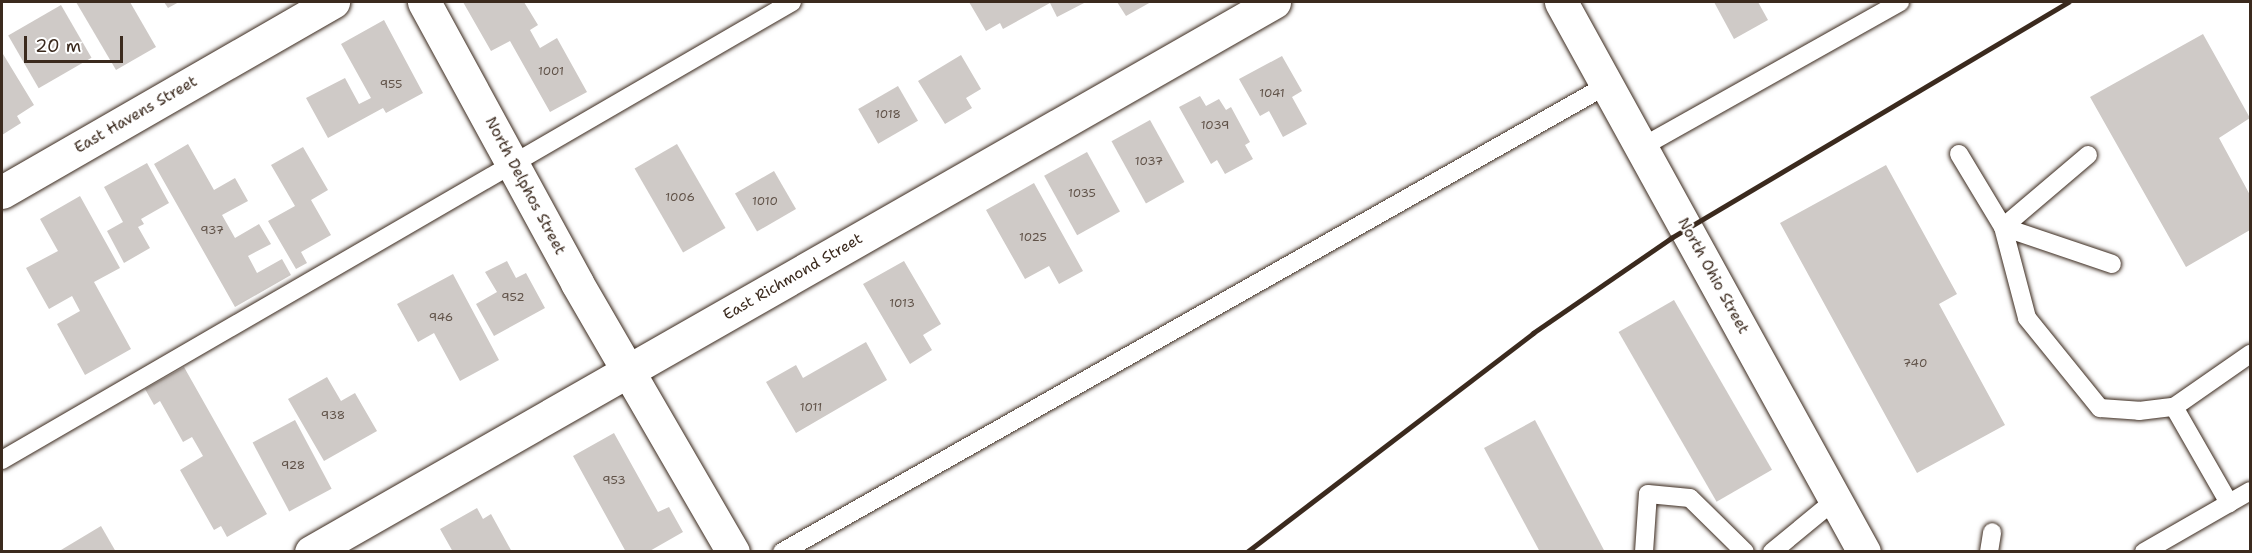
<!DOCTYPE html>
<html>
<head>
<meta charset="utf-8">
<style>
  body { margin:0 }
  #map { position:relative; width:2252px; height:553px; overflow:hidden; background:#fff; font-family:"Shantell Sans",sans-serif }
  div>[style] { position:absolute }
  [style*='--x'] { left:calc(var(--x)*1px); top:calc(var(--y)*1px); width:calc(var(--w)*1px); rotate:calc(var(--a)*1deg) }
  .building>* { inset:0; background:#cfcac7; transform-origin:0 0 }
  .roads { filter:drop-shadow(0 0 2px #3b2a1e) drop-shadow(0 0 2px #3b2a1e) }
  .lane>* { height:18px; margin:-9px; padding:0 9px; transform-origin:9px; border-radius:9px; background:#fff }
  .street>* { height:33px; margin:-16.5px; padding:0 16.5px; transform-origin:16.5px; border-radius:16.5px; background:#fff }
  .secondary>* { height:33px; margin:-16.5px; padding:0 16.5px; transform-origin:16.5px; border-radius:16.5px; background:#fff }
  .rail>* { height:4.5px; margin:-2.25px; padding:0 2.25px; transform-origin:2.25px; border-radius:2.25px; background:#3b2a1e }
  span { translate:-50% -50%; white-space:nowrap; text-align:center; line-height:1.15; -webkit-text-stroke:4.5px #fff; paint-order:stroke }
  .number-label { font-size:12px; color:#605248 }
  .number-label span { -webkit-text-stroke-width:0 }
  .street-label { font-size:15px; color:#3b2a1e }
  .frame { position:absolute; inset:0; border:3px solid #3b2a1e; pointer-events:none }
  .scale { position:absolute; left:24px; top:36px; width:99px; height:27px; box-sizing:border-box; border:3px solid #3b2a1e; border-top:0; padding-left:8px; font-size:18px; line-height:21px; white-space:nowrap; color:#3b2a1e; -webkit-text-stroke:4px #fff; paint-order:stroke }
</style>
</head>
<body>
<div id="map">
  <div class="building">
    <div style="clip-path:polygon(76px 2px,130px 2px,156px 47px,116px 70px)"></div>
    <div style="clip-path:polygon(164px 2px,179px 2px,168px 8px)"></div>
    <div style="clip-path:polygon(463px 2px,524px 2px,538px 25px,530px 30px,540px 48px,557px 38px,587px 92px,550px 112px,510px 41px,491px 51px)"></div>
    <div style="clip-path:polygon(969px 2px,1086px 2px,1057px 17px,1050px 3px,1003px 29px,1000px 23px,986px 31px)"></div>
    <div style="clip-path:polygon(1117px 2px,1151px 2px,1126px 16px)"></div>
    <div style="clip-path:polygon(1714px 2px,1758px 2px,1768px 20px,1734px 39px)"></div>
    <div style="left:61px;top:5px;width:61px;height:61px;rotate:60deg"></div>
    <div style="clip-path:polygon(384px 20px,423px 93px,386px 113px,383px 108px,328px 138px,306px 98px,345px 78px,359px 104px,371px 98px,341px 44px)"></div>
    <div style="clip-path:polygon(2203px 34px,2250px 118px,2219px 138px,2250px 195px,2250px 230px,2186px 267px,2090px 97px)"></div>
    <div style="clip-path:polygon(3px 54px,34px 105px,17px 116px,21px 123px,2px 135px)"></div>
    <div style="clip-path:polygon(961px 55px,981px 89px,966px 98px,972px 108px,945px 124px,918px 81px)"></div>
    <div style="clip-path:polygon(1282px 56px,1302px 91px,1292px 97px,1307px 124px,1283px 137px,1269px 111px,1260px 116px,1239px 79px)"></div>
    <div style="left:898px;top:86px;width:40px;height:46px;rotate:60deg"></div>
    <div style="clip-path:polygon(1200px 96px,1206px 106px,1219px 99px,1226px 110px,1231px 107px,1250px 142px,1245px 145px,1253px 159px,1225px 174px,1217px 160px,1211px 164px,1179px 107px)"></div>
    <div style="left:1150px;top:120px;width:71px;height:44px;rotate:61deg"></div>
    <div style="clip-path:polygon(188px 144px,214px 190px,235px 178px,248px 201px,222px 215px,235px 238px,259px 224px,271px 244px,248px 256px,257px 273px,282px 259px,291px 275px,235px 307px,154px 164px)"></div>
    <div style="left:677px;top:144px;width:97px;height:49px;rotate:60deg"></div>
    <div style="clip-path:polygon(303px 147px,328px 190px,311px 200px,331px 235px,301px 252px,307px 263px,296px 269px,268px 221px,295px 206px,271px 165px)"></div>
    <div style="left:1087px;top:152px;width:68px;height:49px;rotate:61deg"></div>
    <div style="clip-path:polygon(147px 163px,169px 203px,141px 219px,144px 224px,138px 227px,150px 248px,124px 263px,107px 231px,123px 222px,104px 187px)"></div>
    <div style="clip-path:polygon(1886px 165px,1957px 294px,1939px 304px,2005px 425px,1917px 473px,1780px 223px)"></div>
    <div style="left:774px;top:171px;width:44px;height:45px;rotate:60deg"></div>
    <div style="clip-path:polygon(1034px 183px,1083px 271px,1059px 284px,1049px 266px,1025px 279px,986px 210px)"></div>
    <div style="clip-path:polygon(80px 196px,120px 268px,94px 282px,131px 349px,85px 375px,57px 324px,80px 311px,72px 296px,49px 309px,26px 268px,58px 251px,40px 219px)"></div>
    <div style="clip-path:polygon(507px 261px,516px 278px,526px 273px,545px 308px,494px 336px,476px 304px,497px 292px,485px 272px)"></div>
    <div style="clip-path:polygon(904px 261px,941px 324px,923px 335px,932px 350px,910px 364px,863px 284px)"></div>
    <div style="clip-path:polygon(453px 274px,499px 360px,460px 381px,434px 333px,418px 342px,397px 304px)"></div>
    <div style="left:1674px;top:300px;width:196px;height:64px;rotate:60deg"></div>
    <div style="clip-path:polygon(866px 342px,887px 380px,796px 433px,766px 382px,796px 365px,803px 378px)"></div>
    <div style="clip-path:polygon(184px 367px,267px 514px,227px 537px,221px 526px,214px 530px,180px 470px,203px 456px,192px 437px,183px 442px,160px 401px,154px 405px,145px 389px)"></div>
    <div style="clip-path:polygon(327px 377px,341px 401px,355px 393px,377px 431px,324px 461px,288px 399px)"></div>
    <div style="left:295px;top:420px;width:78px;height:48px;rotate:62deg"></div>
    <div style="clip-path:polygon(1535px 420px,1605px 552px,1540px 552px,1484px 448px)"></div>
    <div style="clip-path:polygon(614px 433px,658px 512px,669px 507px,683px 532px,648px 552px,626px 552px,573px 456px)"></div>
    <div style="clip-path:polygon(477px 508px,483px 519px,491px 514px,512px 552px,453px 552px,440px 529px)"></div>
    <div style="clip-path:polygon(101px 526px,116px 552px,62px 552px,61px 550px)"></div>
  </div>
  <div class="roads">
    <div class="lane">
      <div style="--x:1642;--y:147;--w:296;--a:-29.3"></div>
      <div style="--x:1959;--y:154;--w:85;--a:58.9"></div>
      <div style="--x:2003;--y:227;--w:94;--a:75.2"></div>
      <div style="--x:2027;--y:318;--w:116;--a:51"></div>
      <div style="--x:2100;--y:408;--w:39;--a:4"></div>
      <div style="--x:2139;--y:411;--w:35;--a:-7"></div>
      <div style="--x:2174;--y:407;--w:93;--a:-34.9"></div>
      <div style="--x:2088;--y:155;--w:111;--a:139.7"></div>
      <div style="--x:2003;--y:227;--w:115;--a:18.7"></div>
      <div style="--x:2174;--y:407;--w:111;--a:60.2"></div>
      <div style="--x:2;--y:460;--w:913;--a:-30.1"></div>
      <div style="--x:782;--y:552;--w:948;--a:-29.51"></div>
      <div style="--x:1644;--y:552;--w:58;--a:-86.1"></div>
      <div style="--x:1648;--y:494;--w:42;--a:5.4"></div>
      <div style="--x:1690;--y:498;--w:77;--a:44.5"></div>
      <div style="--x:1772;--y:552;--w:82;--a:-39.5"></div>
      <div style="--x:1989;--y:552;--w:20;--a:-81"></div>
      <div style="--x:2144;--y:552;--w:122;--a:-29.9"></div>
    </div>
    <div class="street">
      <div style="--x:424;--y:2;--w:320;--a:61.4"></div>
      <div style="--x:577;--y:283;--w:311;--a:59.9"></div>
      <div style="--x:2;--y:192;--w:382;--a:-29.9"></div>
      <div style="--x:311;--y:552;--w:1109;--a:-29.73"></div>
    </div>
    <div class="secondary">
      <div style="--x:1561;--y:2;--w:628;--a:61.15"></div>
    </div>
  </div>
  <div class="rail">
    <div style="--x:1247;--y:552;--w:360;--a:-37.4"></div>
    <div style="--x:1533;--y:333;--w:168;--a:-34.5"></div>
    <div style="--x:1671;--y:238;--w:462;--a:-30.7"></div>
  </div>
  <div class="number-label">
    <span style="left:551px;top:72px">1001</span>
    <span style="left:391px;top:85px">955</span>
    <span style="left:1272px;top:94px">1041</span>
    <span style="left:888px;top:115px">1018</span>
    <span style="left:1215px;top:126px">1039</span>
    <span style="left:1149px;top:162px">1037</span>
    <span style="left:1082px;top:194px">1035</span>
    <span style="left:680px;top:198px">1006</span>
    <span style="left:765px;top:202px">1010</span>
    <span style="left:212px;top:231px">937</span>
    <span style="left:1033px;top:238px">1025</span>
    <span style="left:513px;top:298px">952</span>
    <span style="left:902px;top:304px">1013</span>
    <span style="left:441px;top:318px">946</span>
    <span style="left:1915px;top:364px">740</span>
    <span style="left:811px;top:408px">1011</span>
    <span style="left:333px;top:416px">938</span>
    <span style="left:293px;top:466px">928</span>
    <span style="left:614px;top:481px">953</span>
  </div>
  <div class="street-label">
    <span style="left:136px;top:115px;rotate:-30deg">East Havens Street</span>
    <span style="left:525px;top:186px;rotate:62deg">North Delphos Street</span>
    <span style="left:1713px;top:276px;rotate:61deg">North Ohio Street</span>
    <span style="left:793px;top:277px;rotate:-30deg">East Richmond Street</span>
  </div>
  <div class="frame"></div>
  <div class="scale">20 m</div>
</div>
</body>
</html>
